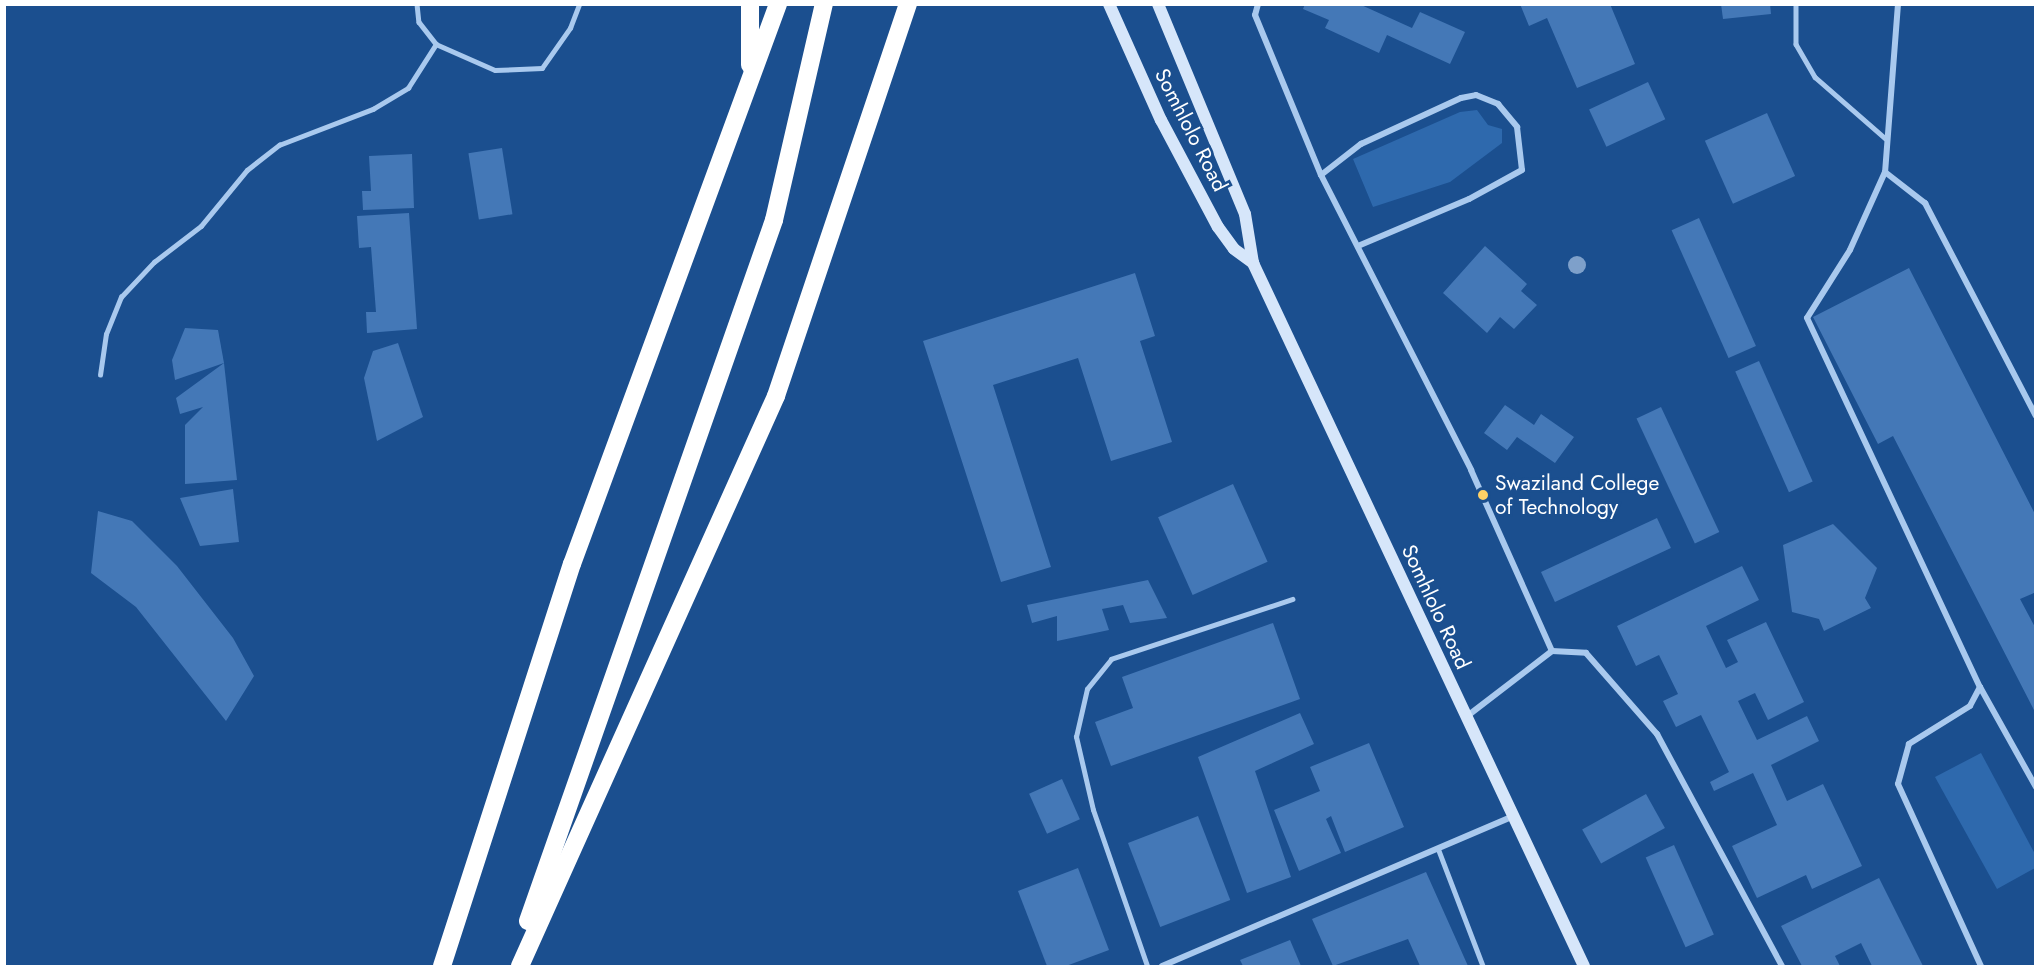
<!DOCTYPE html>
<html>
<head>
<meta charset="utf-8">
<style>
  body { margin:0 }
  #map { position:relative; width:2040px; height:971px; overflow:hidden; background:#1b4f8f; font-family:Jost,sans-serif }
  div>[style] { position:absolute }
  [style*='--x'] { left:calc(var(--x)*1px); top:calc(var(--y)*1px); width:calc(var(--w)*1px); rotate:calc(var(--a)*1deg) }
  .green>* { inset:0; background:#2e69ad }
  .building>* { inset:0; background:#4478b7; transform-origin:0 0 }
  .lane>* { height:4.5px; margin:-2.25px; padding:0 2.25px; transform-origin:2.25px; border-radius:2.25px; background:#a9c9ee }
  .street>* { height:6px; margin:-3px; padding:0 3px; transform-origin:3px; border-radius:3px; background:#a9c9ee }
  .secondary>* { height:12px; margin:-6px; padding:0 6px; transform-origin:6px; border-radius:6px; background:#d6e6fa }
  .highway>* { height:18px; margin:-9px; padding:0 9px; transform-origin:9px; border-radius:9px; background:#fff }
  .trees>* { width:18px; height:18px; margin:-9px; border-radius:50%; background:#7ea0ca }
  .dots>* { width:16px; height:16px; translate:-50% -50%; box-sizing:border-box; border:3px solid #1b4f8f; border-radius:50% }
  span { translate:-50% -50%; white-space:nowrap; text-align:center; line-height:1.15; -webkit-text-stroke:5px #1b4f8f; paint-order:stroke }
  .street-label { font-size:21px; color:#fff }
  .poi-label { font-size:21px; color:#fff }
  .left { translate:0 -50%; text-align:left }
  .frame { position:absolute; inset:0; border:6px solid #fff; pointer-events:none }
</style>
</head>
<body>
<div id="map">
  <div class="green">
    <div style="clip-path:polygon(1477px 110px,1488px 125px,1502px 129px,1502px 143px,1450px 182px,1373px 207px,1353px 159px,1460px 112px)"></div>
    <div style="clip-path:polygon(1981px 753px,2035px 854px,2035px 868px,1997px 889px,1935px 777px)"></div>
  </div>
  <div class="building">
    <div style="clip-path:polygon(1305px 4px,1359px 4px,1412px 28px,1420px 12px,1465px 32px,1450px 64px,1387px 35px,1379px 53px,1325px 28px,1329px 20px,1303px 9px)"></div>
    <div style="clip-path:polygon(1520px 4px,1610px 4px,1635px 64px,1577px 88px,1547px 18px,1529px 26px)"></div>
    <div style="clip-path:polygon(1721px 4px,1770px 4px,1771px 14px,1723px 19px)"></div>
    <div style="left:1648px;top:82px;width:41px;height:65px;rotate:65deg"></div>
    <div style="left:1767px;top:113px;width:69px;height:68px;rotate:66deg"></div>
    <div style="left:502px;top:148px;width:67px;height:34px;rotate:81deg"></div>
    <div style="clip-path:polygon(412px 154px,414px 208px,363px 210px,362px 191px,371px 191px,369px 156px)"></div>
    <div style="clip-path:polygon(409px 213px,417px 329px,367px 333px,366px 312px,376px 312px,371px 247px,359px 248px,357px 216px)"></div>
    <div style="left:1699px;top:218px;width:140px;height:30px;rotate:66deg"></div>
    <div style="clip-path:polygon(1485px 246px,1527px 284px,1521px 291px,1537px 305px,1514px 329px,1500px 317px,1487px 333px,1443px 293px)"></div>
    <div style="clip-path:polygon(1909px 268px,2036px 516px,2036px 592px,2020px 599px,2036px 629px,2036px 714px,1893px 436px,1878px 444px,1813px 317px)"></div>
    <div style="clip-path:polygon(1135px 273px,1155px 336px,1140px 341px,1172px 442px,1111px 461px,1078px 358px,993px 385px,1051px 567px,1001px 582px,923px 341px)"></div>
    <div style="clip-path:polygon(185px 328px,218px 330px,224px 363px,175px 380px,172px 360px)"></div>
    <div style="clip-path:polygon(398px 343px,423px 417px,377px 441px,364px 378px,373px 351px)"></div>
    <div style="left:1759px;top:361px;width:132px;height:26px;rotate:66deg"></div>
    <div style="clip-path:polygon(224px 363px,237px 480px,185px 484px,185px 425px,203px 407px,180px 414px,176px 398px)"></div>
    <div style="clip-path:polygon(1505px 405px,1534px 425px,1541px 414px,1574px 437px,1555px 463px,1517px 437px,1507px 450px,1484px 433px)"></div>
    <div style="left:1661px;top:407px;width:138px;height:27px;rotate:65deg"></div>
    <div style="left:1233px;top:484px;width:85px;height:82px;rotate:66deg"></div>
    <div style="clip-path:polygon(233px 489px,239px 542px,200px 546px,180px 498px)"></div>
    <div style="clip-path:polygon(98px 511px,132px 521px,177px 566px,233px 638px,254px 676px,226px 721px,136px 607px,91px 573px)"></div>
    <div style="left:1657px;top:518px;width:33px;height:128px;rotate:65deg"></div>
    <div style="clip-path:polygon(1833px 524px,1877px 568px,1865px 598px,1871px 608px,1824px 631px,1819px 619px,1792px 612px,1783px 545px)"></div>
    <div style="clip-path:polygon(1742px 566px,1759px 600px,1706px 626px,1726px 668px,1738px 662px,1727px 640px,1766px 622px,1804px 702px,1768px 720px,1755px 693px,1738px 701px,1757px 740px,1807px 716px,1819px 741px,1771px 765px,1787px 801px,1823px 784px,1862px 866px,1812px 889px,1806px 875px,1757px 898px,1732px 846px,1777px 825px,1753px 773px,1714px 791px,1710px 782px,1729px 772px,1701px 715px,1676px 727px,1663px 701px,1678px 694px,1659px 655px,1636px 666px,1617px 626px)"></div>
    <div style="clip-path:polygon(1148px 580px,1167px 618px,1130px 623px,1123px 605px,1102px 609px,1109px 630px,1057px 641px,1057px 616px,1032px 623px,1027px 605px)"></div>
    <div style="clip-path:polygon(1273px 623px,1300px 699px,1111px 766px,1095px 722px,1133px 708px,1122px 677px)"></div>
    <div style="clip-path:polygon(1300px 713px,1314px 744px,1255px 771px,1291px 877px,1247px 893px,1198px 757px)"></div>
    <div style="clip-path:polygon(1369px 743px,1404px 827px,1345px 852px,1331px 816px,1326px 819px,1341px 853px,1299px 871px,1274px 810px,1320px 791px,1310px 767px)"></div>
    <div style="left:1062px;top:779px;width:44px;height:36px;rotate:66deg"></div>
    <div style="left:1646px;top:794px;width:39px;height:73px;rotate:61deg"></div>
    <div style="left:1198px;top:816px;width:90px;height:75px;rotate:69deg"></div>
    <div style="left:1674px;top:845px;width:98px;height:31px;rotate:66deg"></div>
    <div style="clip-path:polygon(1078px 868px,1109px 950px,1066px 966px,1047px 966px,1018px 891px)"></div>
    <div style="clip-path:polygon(1426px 872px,1468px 966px,1420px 966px,1408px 939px,1333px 966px,1312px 919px)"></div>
    <div style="clip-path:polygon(1879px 878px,1923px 966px,1872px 966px,1861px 943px,1835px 956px,1840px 966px,1802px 966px,1781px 926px)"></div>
    <div style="clip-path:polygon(1290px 940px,1301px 966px,1243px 966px,1240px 960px)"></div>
  </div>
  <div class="lane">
    <div style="--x:417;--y:4;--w:18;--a:84"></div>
    <div style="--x:419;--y:22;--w:28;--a:52"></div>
    <div style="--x:436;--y:44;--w:64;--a:23.8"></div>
    <div style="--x:495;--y:70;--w:47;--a:-2.4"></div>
    <div style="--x:542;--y:68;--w:49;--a:-55"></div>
    <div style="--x:570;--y:28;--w:26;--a:-69"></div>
    <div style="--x:1796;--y:4;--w:40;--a:90"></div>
    <div style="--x:1796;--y:44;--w:38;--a:60"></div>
    <div style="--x:1815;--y:77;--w:93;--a:41.1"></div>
    <div style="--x:100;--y:375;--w:41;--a:-81.7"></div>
    <div style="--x:106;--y:334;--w:40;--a:-68"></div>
    <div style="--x:121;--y:297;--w:48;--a:-46.7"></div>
    <div style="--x:154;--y:262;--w:59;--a:-37.5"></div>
    <div style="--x:201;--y:226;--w:72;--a:-50.6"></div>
    <div style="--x:247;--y:170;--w:41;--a:-38"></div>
    <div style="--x:279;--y:145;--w:101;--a:-21"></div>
    <div style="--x:373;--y:109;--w:41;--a:-31"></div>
    <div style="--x:408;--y:88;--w:52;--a:-57.5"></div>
    <div style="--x:1438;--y:848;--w:126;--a:69.1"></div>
    <div style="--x:1147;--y:966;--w:165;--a:-109.1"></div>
    <div style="--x:1093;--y:810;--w:75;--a:-103.1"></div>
    <div style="--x:1076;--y:737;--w:49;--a:-77.1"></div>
    <div style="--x:1087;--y:689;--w:38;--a:-51"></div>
    <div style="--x:1111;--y:659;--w:191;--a:-18.3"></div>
  </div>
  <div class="street">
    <div style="--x:1258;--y:4;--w:11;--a:105"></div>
    <div style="--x:1255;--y:15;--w:173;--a:67.6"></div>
    <div style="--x:1321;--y:175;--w:331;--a:63"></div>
    <div style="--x:1471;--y:470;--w:198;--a:65.9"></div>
    <div style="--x:1898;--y:4;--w:169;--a:94.4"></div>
    <div style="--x:1885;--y:172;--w:85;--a:114.2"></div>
    <div style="--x:1850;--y:250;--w:80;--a:122.3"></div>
    <div style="--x:1807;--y:318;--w:408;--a:64.9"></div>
    <div style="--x:1980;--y:687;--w:21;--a:118"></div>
    <div style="--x:1970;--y:706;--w:72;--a:148.1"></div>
    <div style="--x:1909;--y:744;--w:41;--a:105.4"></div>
    <div style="--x:1898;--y:784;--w:200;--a:65.5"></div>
    <div style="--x:1885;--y:172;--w:51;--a:37.8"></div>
    <div style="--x:1925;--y:203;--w:240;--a:62.5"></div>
    <div style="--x:1321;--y:175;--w:51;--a:-37.8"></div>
    <div style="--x:1361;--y:144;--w:110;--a:-24.7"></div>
    <div style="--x:1461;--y:98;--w:15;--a:-11"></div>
    <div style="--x:1476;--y:95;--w:24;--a:22"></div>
    <div style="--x:1498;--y:104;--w:30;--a:50"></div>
    <div style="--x:1517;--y:127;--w:43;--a:83.4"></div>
    <div style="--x:1522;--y:170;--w:60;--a:151.3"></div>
    <div style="--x:1469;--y:199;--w:118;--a:157.1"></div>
    <div style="--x:1980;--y:687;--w:115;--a:60.8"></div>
    <div style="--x:1466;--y:717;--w:108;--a:-37.5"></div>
    <div style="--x:1552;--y:651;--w:34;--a:3"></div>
    <div style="--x:1586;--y:653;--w:108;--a:48.8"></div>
    <div style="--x:1657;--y:734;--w:264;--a:61.7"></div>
    <div style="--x:1162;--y:966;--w:382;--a:-23.1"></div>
  </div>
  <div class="secondary">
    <div style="--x:1109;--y:4;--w:127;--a:65.9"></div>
    <div style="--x:1161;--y:120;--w:121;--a:62"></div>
    <div style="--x:1218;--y:227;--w:27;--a:54"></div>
    <div style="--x:1234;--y:249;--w:24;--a:36"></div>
    <div style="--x:1158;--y:4;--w:227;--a:67.5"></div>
    <div style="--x:1245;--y:214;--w:50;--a:80.7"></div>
    <div style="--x:1253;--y:263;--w:777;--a:64.79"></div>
  </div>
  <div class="highway">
    <div style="--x:750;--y:4;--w:61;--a:90"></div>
    <div style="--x:528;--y:921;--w:743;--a:-70.66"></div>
    <div style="--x:774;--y:220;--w:222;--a:-77"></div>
    <div style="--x:442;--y:966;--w:422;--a:-72.1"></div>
    <div style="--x:572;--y:564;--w:597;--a:-69.8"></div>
    <div style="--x:520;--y:966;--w:625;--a:-65.81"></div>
    <div style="--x:776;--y:396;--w:414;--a:-71.4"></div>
  </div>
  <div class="trees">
    <div style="left:1577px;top:265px"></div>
  </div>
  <div class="dots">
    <div style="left:1483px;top:495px;background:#ffd166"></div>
  </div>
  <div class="street-label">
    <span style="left:1191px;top:130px;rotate:63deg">Somhlolo Road</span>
    <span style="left:1436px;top:607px;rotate:65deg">Somhlolo Road</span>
  </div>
  <div class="poi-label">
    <span class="left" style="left:1495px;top:495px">Swaziland College<br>of Technology</span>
  </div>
  <div class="frame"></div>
</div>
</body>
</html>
